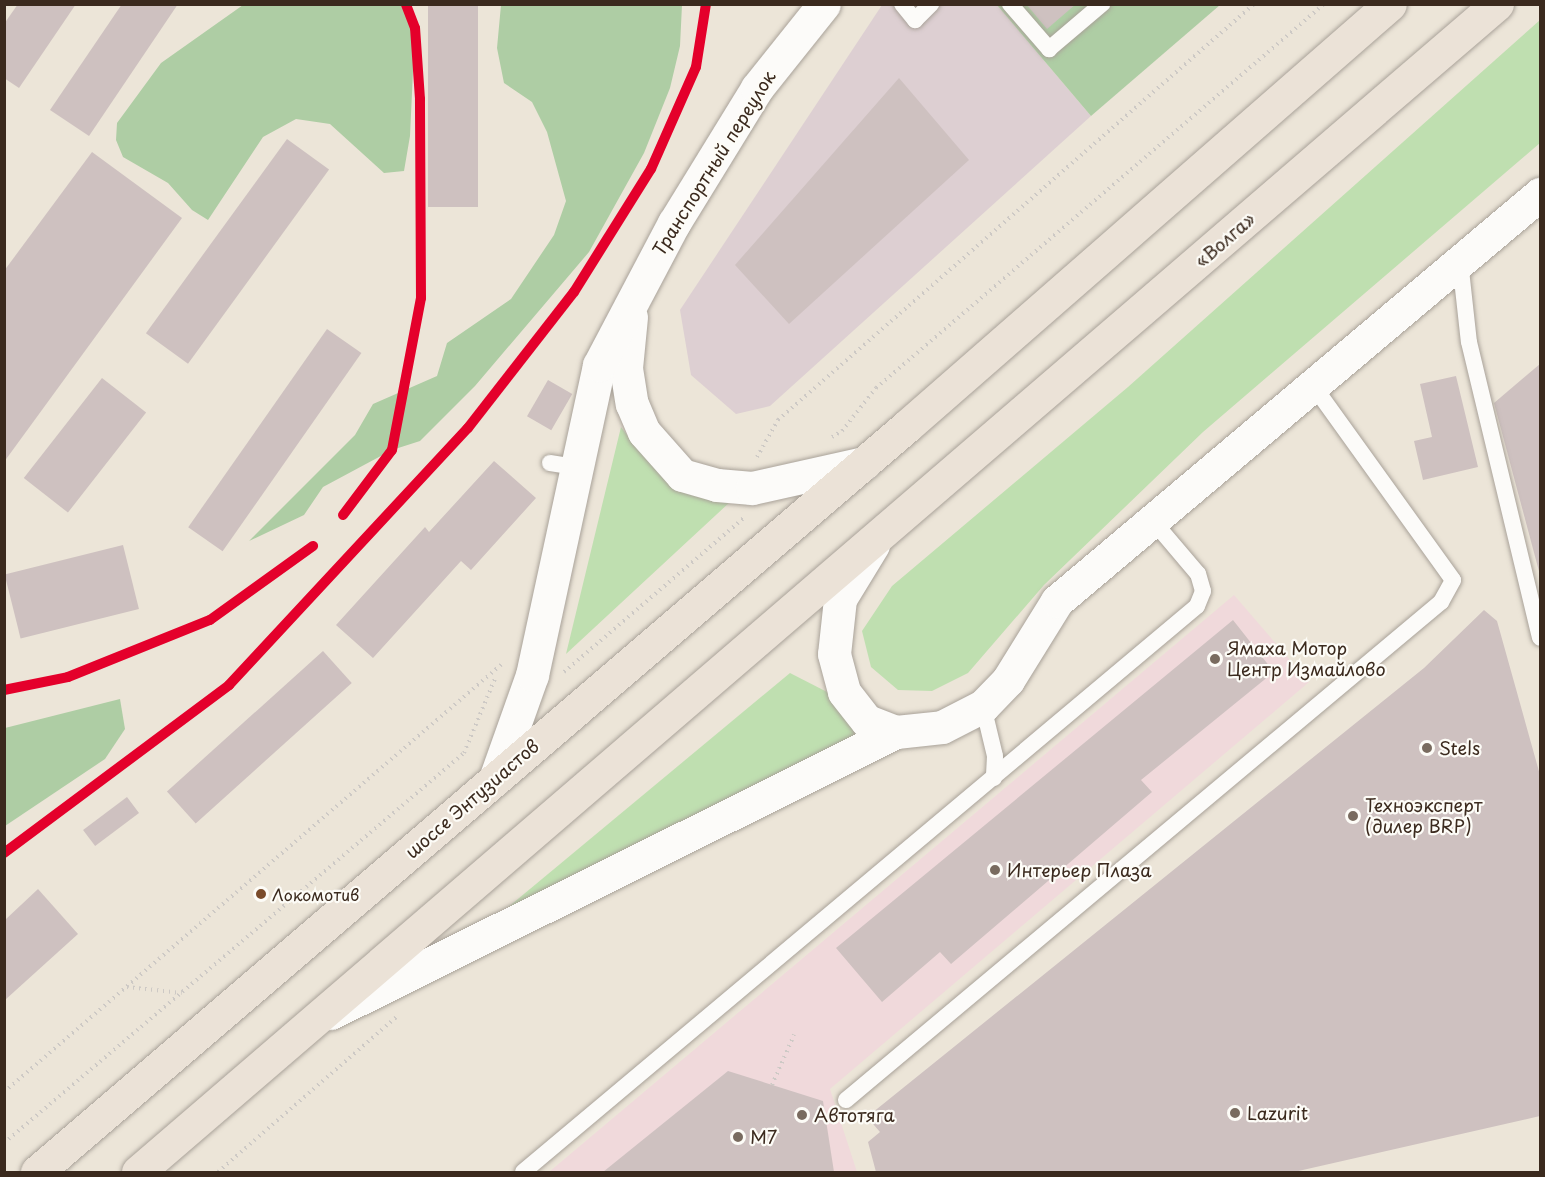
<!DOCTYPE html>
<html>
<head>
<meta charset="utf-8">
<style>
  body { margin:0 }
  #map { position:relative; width:1545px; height:1177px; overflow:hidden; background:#ece5d8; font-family:"Playpen Sans",sans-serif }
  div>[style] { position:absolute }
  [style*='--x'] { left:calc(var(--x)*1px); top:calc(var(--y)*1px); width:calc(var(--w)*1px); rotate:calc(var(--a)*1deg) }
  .built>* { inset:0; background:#f0d9db }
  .industrial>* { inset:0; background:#ddcfd2 }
  .green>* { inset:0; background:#bfdfb0 }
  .forest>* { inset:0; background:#aecda4 }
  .building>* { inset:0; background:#cec1c0; transform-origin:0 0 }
  .path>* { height:4px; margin-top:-2px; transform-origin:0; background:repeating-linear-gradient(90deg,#cdc9c5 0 1.5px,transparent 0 6px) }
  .roads { filter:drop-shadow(0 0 2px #a9a299) drop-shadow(0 0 2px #a9a299) }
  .service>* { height:16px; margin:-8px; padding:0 8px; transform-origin:8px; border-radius:8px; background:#fcfbf9 }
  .tertiary>* { height:33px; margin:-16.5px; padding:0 16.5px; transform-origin:16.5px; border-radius:16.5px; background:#fcfbf9 }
  .trunk>* { height:33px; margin:-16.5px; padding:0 16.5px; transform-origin:16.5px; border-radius:16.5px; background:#ebe2d7 }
  .rail-1>* { height:10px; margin:-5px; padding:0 5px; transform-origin:5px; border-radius:5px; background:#e4002b }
  .dots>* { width:16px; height:16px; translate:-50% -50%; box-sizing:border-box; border:3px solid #fdfcf7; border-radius:50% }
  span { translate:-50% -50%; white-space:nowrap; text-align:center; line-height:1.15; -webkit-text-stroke:4.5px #fdfcf7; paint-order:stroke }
  .bus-label { font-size:16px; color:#3b2a1e }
  .left { translate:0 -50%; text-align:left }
  .street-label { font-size:18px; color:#3b2a1e }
  .poi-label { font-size:18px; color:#3b2a1e }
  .frame { position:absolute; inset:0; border:6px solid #3b2a1e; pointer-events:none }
</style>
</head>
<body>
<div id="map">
  <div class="built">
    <div style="clip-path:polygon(1234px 595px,1309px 682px,830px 1089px,857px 1172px,549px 1172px)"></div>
  </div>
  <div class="industrial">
    <div style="clip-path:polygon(882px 5px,997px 5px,1091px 116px,770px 406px,736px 414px,691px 375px,680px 310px)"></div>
  </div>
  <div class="green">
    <div style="clip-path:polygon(1540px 20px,1540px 143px,1203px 432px,1044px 585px,968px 673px,932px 691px,898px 690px,871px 667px,862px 631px,892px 586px,1128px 387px)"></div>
    <div style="clip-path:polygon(621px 427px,636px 447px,730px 502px,566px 654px)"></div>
    <div style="clip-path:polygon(790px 673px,831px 694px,862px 738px,507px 908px)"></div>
  </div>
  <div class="forest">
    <div style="clip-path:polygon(243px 5px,409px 5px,415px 28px,410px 136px,404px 171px,384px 173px,330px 124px,296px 119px,263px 137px,208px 220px,192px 210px,168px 183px,123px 157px,116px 140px,117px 123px,161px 63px)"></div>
    <div style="clip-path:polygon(501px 5px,682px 5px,680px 46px,670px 88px,644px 153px,589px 252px,475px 386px,420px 441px,392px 450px,323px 487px,304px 515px,249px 541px,355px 435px,373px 404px,437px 376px,447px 343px,511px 299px,554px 235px,566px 201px,547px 132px,532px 102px,504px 83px,497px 48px)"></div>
    <div style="clip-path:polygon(997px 5px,1220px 5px,1091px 116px)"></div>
    <div style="clip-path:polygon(120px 699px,125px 729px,105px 759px,5px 826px,5px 728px)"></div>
  </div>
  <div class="building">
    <div style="clip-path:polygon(18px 4px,76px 4px,19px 88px,4px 78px,4px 24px)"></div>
    <div style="clip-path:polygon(122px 4px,178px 4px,89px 136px,50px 110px)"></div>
    <div style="left:428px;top:4px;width:50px;height:203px"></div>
    <div style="clip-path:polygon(1026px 4px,1076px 4px,1047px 29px)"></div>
    <div style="clip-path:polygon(899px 78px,969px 160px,789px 324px,735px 265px)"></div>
    <div style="left:287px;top:139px;width:52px;height:240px;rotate:36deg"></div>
    <div style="clip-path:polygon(92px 152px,182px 218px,4px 462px,4px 271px)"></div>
    <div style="left:327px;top:329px;width:42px;height:242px;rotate:35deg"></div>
    <div style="clip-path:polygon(1540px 364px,1540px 575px,1494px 403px)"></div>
    <div style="clip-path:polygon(1456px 376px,1478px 467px,1423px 480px,1414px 441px,1432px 437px,1420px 384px)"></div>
    <div style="left:102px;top:378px;width:56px;height:127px;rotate:38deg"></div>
    <div style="left:548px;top:380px;width:28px;height:42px;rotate:30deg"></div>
    <div style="clip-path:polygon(494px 461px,536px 498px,471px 570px,461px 561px,373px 658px,336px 625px,425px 527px,429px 532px)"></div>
    <div style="left:123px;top:545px;width:66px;height:122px;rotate:76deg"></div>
    <div style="clip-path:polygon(1484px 610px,1497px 621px,1540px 775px,1540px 1116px,1294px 1172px,876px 1172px,868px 1142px,880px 1132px,867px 1117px,1424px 668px)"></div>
    <div style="clip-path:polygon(1233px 620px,1274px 672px,1141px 780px,1152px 792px,951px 964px,940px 952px,882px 1002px,836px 948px)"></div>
    <div style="left:323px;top:651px;width:43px;height:210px;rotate:48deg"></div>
    <div style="left:127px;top:797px;width:20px;height:55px;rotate:53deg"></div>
    <div style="clip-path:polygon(38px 889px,78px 934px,5px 1000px,5px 920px)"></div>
    <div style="clip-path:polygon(728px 1071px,823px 1101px,834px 1172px,603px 1172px)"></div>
  </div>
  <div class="path">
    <div style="--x:832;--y:437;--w:12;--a:-31"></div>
    <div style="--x:842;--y:431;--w:55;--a:-51.7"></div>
    <div style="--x:876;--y:388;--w:590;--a:-40.6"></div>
    <div style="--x:757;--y:457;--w:43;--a:-60.4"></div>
    <div style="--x:778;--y:420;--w:632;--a:-41.15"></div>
    <div style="--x:564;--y:672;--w:238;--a:-40.6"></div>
    <div style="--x:127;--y:987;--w:55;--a:6.2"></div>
    <div style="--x:772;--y:1085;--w:55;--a:-66.3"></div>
    <div style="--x:4;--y:1092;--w:657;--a:-40.68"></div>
    <div style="--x:4;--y:1143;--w:603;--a:-40.29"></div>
    <div style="--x:464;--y:753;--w:83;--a:-67.4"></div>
    <div style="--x:218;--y:1172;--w:236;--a:-41"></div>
  </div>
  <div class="roads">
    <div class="service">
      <div style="--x:902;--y:4;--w:21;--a:51"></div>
      <div style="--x:915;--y:20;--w:23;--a:-45"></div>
      <div style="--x:1010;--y:4;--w:60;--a:49.1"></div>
      <div style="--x:1049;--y:49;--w:70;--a:-40.3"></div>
      <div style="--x:1460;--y:261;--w:81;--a:83.7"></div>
      <div style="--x:1469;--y:342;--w:304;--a:76.5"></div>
      <div style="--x:550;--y:463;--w:25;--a:9"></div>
      <div style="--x:983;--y:706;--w:51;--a:76.5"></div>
      <div style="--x:995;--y:756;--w:22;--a:93"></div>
      <div style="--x:846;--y:1100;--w:776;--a:-39.93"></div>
      <div style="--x:1441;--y:602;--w:25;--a:-61"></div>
      <div style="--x:1453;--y:580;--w:240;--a:-125.7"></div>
      <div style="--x:523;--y:1172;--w:880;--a:-40.02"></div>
      <div style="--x:1197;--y:606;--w:16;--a:-68"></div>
      <div style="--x:1203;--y:591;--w:18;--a:-106"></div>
      <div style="--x:1198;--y:574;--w:70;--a:-130.3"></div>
    </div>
    <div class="tertiary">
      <div style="--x:631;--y:317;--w:51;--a:95.6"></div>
      <div style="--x:626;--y:368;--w:36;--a:81"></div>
      <div style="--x:632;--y:404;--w:30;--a:67"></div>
      <div style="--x:644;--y:432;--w:57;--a:48.5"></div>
      <div style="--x:682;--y:475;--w:36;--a:16"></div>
      <div style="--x:717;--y:485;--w:35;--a:5"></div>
      <div style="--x:752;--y:488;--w:115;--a:-12.6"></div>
      <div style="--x:873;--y:545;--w:63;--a:121.4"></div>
      <div style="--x:840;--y:599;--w:55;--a:96.2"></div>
      <div style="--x:834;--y:654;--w:39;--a:75"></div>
      <div style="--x:844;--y:692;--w:37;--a:52"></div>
      <div style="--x:867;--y:721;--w:31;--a:21"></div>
      <div style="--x:495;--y:779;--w:110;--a:-70.4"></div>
      <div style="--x:532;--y:675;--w:317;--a:-77.8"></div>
      <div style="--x:599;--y:365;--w:161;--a:-62.2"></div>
      <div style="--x:674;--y:223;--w:158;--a:-58.4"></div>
      <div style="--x:757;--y:88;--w:107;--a:-51.4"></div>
      <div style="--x:331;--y:1013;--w:631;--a:-26.44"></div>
      <div style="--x:896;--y:732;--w:46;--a:-6.2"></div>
      <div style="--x:942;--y:727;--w:46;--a:-27.1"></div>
      <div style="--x:983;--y:706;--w:36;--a:-46"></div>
      <div style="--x:1008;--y:680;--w:93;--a:-58.2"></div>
      <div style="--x:1057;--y:601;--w:632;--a:-40.12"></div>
    </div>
    <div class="trunk">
      <div style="--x:37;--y:1172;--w:1146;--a:-40.61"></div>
      <div style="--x:907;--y:426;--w:641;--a:-41.14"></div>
      <div style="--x:138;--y:1172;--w:1792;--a:-40.68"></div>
    </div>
  </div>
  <div class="rail-1">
    <div style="--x:343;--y:515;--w:81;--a:-53"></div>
    <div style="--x:392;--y:450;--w:155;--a:-79.2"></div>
    <div style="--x:421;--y:298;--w:199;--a:-90.3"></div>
    <div style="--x:420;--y:99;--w:71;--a:-94"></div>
    <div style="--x:415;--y:28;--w:26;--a:-111"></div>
    <div style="--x:4;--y:690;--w:65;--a:-11.5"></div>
    <div style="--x:68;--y:677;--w:153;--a:-21.9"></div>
    <div style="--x:210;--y:620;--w:127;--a:-35.7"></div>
    <div style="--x:4;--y:853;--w:281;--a:-36.7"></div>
    <div style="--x:229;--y:685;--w:351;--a:-47.1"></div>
    <div style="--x:468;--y:428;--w:172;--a:-52.1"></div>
    <div style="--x:574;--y:292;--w:145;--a:-58"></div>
    <div style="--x:651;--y:169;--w:111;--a:-66.2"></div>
    <div style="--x:696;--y:67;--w:64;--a:-81"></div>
  </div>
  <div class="dots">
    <div style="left:1215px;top:659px;background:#796b5f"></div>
    <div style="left:1427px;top:748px;background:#796b5f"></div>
    <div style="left:1353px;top:816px;background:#796b5f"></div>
    <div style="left:995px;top:870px;background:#796b5f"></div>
    <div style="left:261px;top:894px;background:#7a4b2a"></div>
    <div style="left:1235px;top:1113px;background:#796b5f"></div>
    <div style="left:802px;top:1115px;background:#796b5f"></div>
    <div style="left:738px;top:1137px;background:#796b5f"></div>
  </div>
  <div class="bus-label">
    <span class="left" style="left:272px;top:894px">Локомотив</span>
  </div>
  <div class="street-label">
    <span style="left:714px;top:163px;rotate:-58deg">Транспортный переулок</span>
    <span style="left:1225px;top:240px;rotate:-41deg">«Волга»</span>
    <span style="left:472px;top:799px;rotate:-41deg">шоссе Энтузиастов</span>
  </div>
  <div class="poi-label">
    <span class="left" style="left:1227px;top:659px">Ямаха Мотор<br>Центр Измайлово</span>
    <span class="left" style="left:1439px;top:748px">Stels</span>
    <span class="left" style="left:1365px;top:816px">Техноэксперт<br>(дилер BRP)</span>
    <span class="left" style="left:1007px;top:870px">Интерьер Плаза</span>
    <span class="left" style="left:1247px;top:1113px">Lazurit</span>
    <span class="left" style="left:814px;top:1115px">Автотяга</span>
    <span class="left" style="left:750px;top:1137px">М7</span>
  </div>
  <div class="frame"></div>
</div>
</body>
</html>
